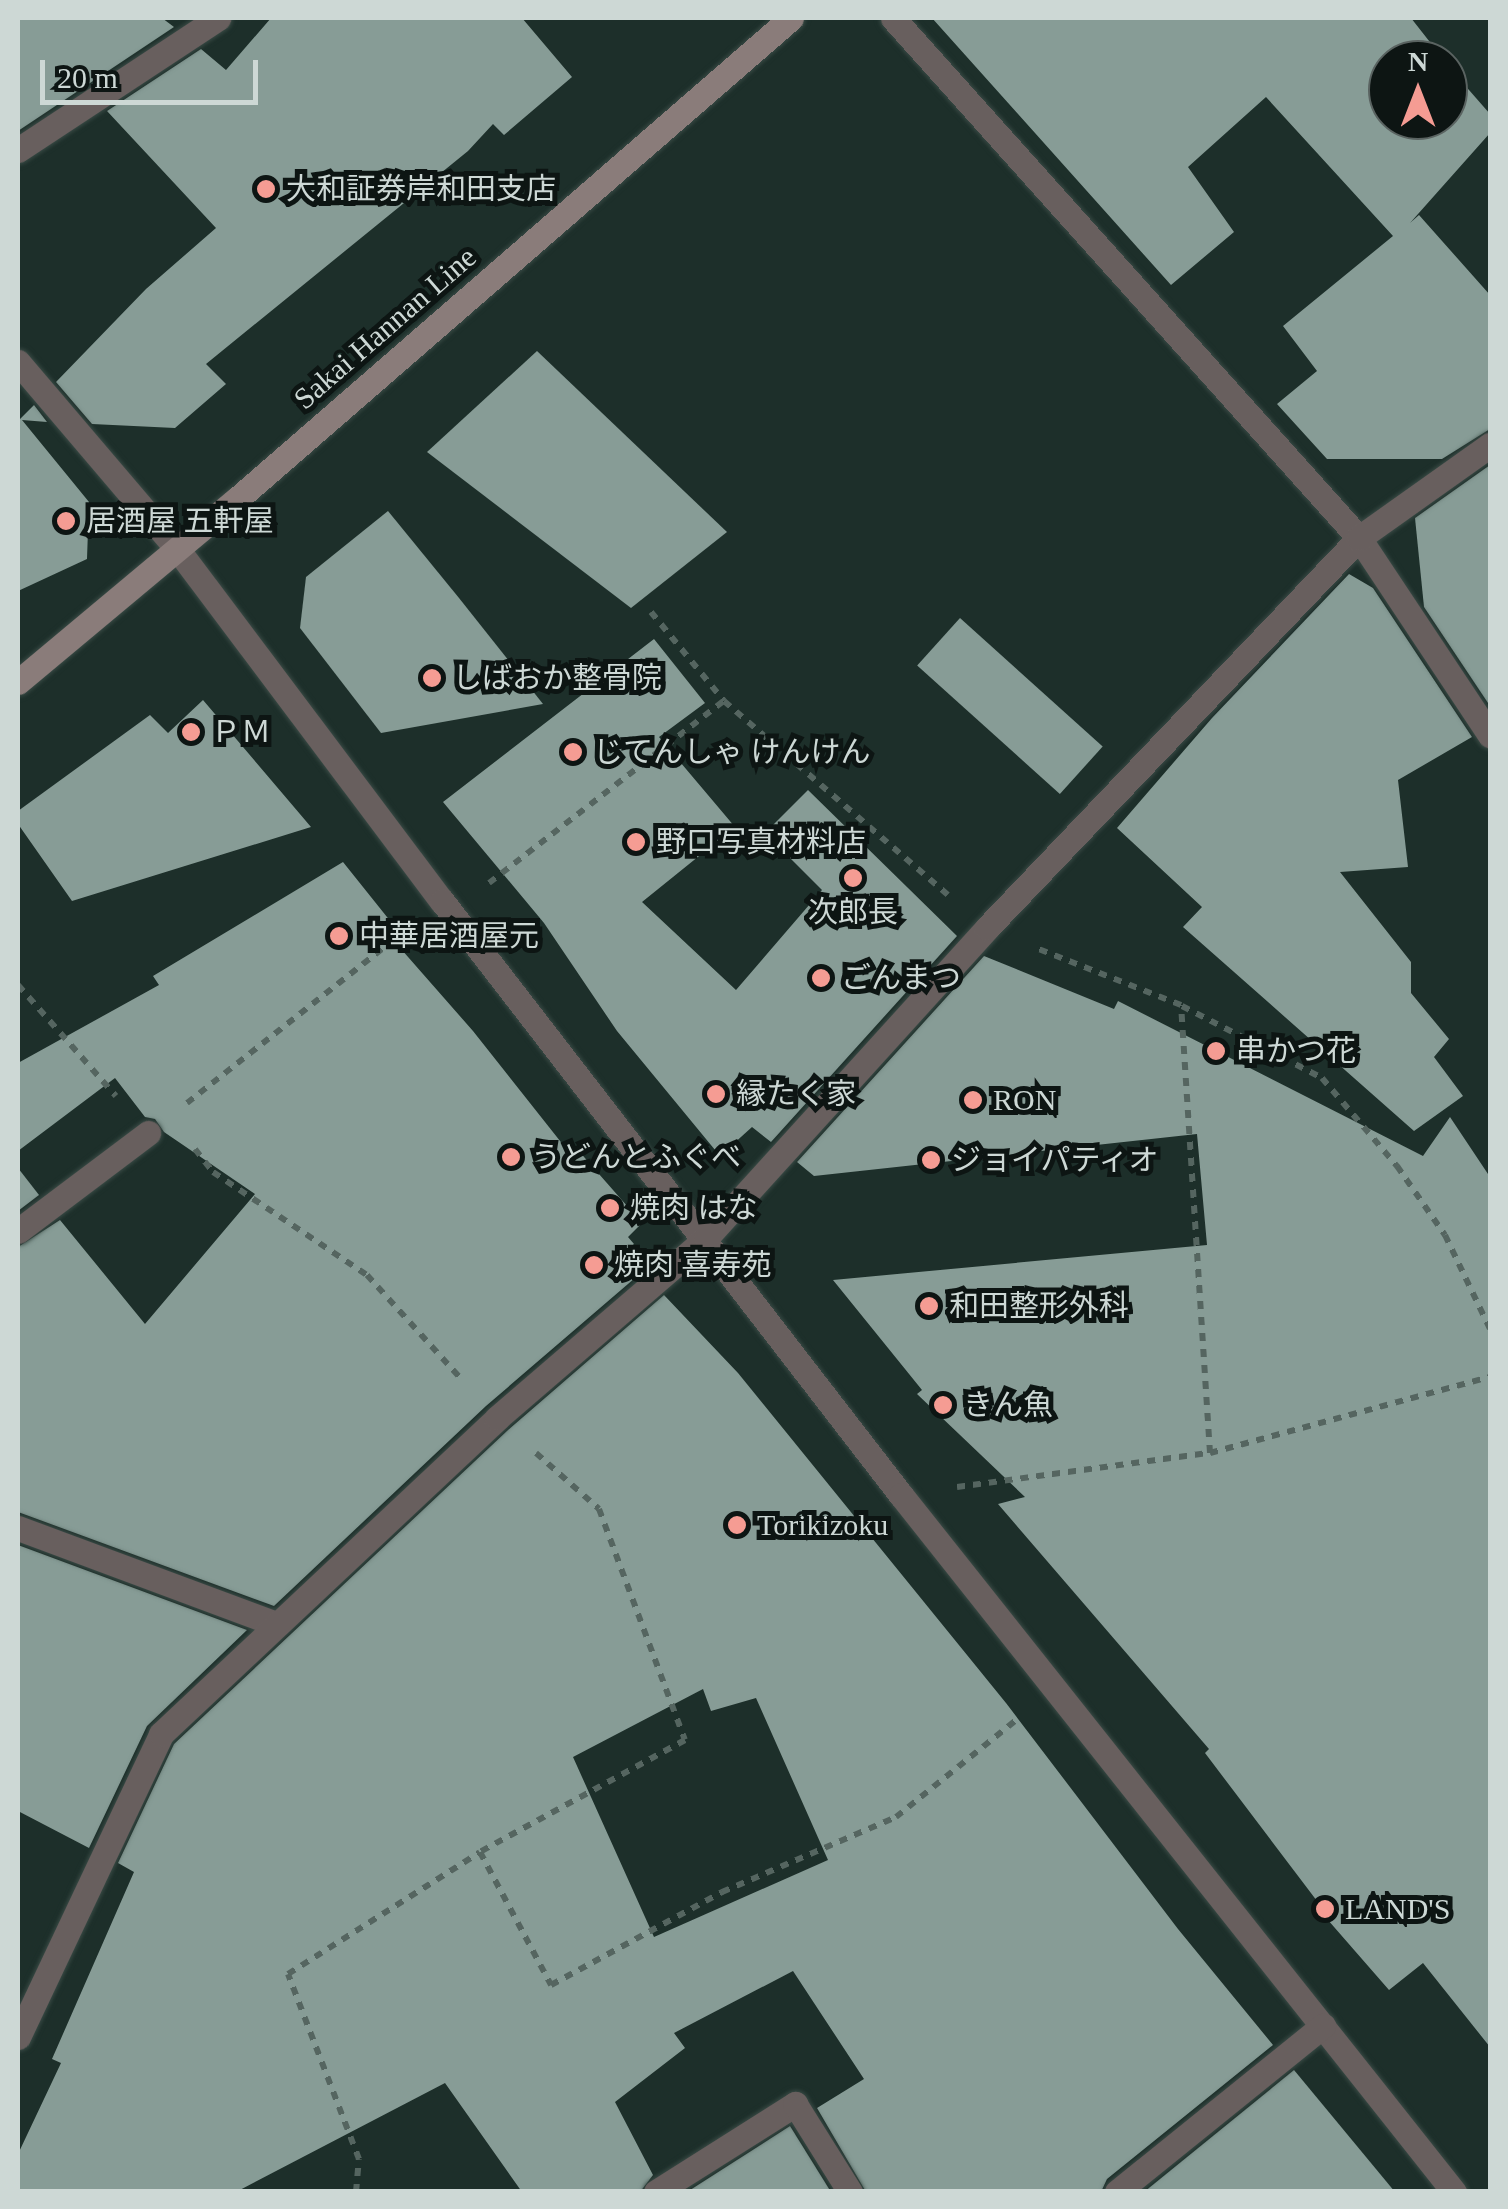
<!DOCTYPE html>
<html>
<head>
<meta charset="utf-8">
<style>
  body { margin:0 }
  #map { position:relative; width:1508px; height:2209px; overflow:hidden; background:#1d2f2a; font-family:"Times New Roman","Noto Sans JP",serif }
  div>[style] { position:absolute }
  [style*='--x'] { left:calc(var(--x)*1px); top:calc(var(--y)*1px); width:calc(var(--w)*1px); rotate:calc(var(--a)*1deg) }
  .building>* { inset:0; background:#879c96; transform-origin:0 0 }
  .path>* { height:6px; margin-top:-3px; transform-origin:0; background:repeating-linear-gradient(90deg,#556560 0 8px,transparent 0 16px) }
  .roads { filter:drop-shadow(0 0 2px #394a45) drop-shadow(0 0 2px #394a45) }
  .lane>* { height:25px; margin:-12.5px; padding:0 12.5px; transform-origin:12.5px; border-radius:12.5px; background:#685f5e }
  .street>* { height:25px; margin:-12.5px; padding:0 12.5px; transform-origin:12.5px; border-radius:12.5px; background:#685f5e }
  .secondary>* { height:25px; margin:-12.5px; padding:0 12.5px; transform-origin:12.5px; border-radius:12.5px; background:#8a7c7a }
  .dots>* { width:28px; height:28px; translate:-50% -50%; box-sizing:border-box; border:5px solid #0d1513; border-radius:50% }
  span { translate:-50% -50%; white-space:nowrap; text-align:center; line-height:1.15; -webkit-text-stroke:10px #0d1513; paint-order:stroke }
  .poi-label { font-size:30px; color:#cdd8d5 }
  .left { translate:0 -50%; text-align:left }
  .street-label { font-size:30px; color:#cdd8d5 }
  .frame { position:absolute; inset:0; border:20px solid #cdd8d5; pointer-events:none }
  .north { position:absolute; left:1368px; top:40px; width:100px; height:100px; box-sizing:border-box; background:#0d1513; border:2px solid #5a6361; border-radius:50%; rotate:0deg; font-size:28px; font-weight:700; line-height:40px; text-align:center; color:#cdd8d5 }
  .north::after { content:''; display:block; margin:auto; width:35px; height:45px; background:#f59c93; clip-path:polygon(50% 0,100% 100%,50% 72%,0 100%) }
  .scale { position:absolute; left:40px; top:60px; width:218px; height:45px; box-sizing:border-box; border:5px solid #cdd8d5; border-top:0; padding-left:12px; font-size:30px; line-height:35px; white-space:nowrap; color:#cdd8d5; -webkit-text-stroke:8px #0d1513; paint-order:stroke }
</style>
</head>
<body>
<div id="map">
  <div class="building">
    <div style="clip-path:polygon(18px 18px,162px 18px,174px 27px,18px 131px)"></div>
    <div style="clip-path:polygon(271px 18px,522px 18px,572px 77px,504px 135px,493px 124px,468px 151px,206px 364px,226px 384px,175px 428px,92px 424px,56px 382px,146px 289px,216px 228px,107px 111px,201px 49px,226px 70px)"></div>
    <div style="clip-path:polygon(932px 18px,1411px 18px,1444px 60px,1388px 60px,1388px 120px,1448px 120px,1448px 66px,1490px 114px,1490px 133px,1410px 223px,1419px 215px,1490px 295px,1490px 429px,1442px 459px,1327px 459px,1277px 404px,1317px 371px,1283px 326px,1393px 236px,1266px 97px,1188px 167px,1234px 232px,1171px 285px)"></div>
    <div style="clip-path:polygon(537px 351px,727px 532px,631px 608px,427px 452px)"></div>
    <div style="clip-path:polygon(34px 405px,47px 422px,22px 420px,89px 502px,87px 559px,18px 591px,18px 416px,20px 419px)"></div>
    <div style="clip-path:polygon(1490px 465px,1490px 706px,1424px 607px,1415px 518px)"></div>
    <div style="clip-path:polygon(388px 511px,459px 598px,543px 704px,381px 733px,300px 628px,306px 577px)"></div>
    <div style="clip-path:polygon(1349px 574px,1373px 588px,1472px 737px,1398px 780px,1408px 867px,1340px 872px,1411px 962px,1411px 993px,1449px 1039px,1434px 1057px,1463px 1096px,1414px 1131px,1183px 927px,1202px 907px,1117px 828px,1212px 718px)"></div>
    <div style="left:960px;top:618px;width:192px;height:64px;rotate:42deg"></div>
    <div style="clip-path:polygon(654px 639px,705px 703px,659px 737px,735px 827px,642px 902px,736px 990px,822px 890px,765px 833px,808px 790px,957px 936px,771px 1142px,752px 1127px,720px 1156px,617px 1031px,544px 923px,443px 802px)"></div>
    <div style="clip-path:polygon(203px 700px,311px 827px,72px 901px,18px 824px,18px 811px,150px 715px,168px 733px)"></div>
    <div style="clip-path:polygon(343px 862px,395px 927px,387px 933px,473px 1031px,564px 1146px,570px 1141px,642px 1223px,628px 1237px,634px 1244px,624px 1253px,642px 1272px,486px 1406px,274px 1606px,18px 1512px,18px 1247px,60px 1220px,145px 1324px,255px 1194px,164px 1132px,155px 1119px,145px 1117px,115px 1078px,18px 1151px,18px 1063px,159px 985px,153px 976px)"></div>
    <div style="clip-path:polygon(984px 956px,1114px 1009px,1118px 1001px,1423px 1156px,1450px 1117px,1490px 1177px,1490px 2047px,1423px 1963px,1389px 1990px,1314px 1904px,1317px 1901px,1205px 1753px,1209px 1749px,998px 1504px,1025px 1497px,917px 1394px,922px 1390px,833px 1280px,1207px 1245px,1197px 1134px,814px 1176px,797px 1162px)"></div>
    <div style="clip-path:polygon(18px 1168px,39px 1195px,18px 1211px)"></div>
    <div style="clip-path:polygon(evenodd,664px 1295px,738px 1373px,1006px 1703px,1178px 1929px,1273px 2045px,1107px 2179px,1101px 2192px,866px 2192px,817px 2108px,864px 2079px,793px 1971px,674px 2033px,685px 2048px,615px 2102px,653px 2175px,640px 2192px,522px 2192px,445px 2083px,236px 2192px,18px 2192px,18px 2154px,61px 2063px,52px 2059px,134px 1872px,118px 1863px,174px 1744px,508px 1430px,664px 1295px,703px 1689px,711px 1711px,756px 1698px,828px 1860px,654px 1937px,573px 1757px,703px 1689px)"></div>
    <div style="clip-path:polygon(18px 1545px,247px 1630px,147px 1726px,89px 1848px,18px 1811px)"></div>
    <div style="clip-path:polygon(1294px 2070px,1395px 2192px,1144px 2192px)"></div>
    <div style="clip-path:polygon(790px 2126px,831px 2192px,687px 2192px)"></div>
  </div>
  <div class="path">
    <div style="--x:651;--y:612;--w:115;--a:50.6"></div>
    <div style="--x:489;--y:883;--w:297;--a:-37.8"></div>
    <div style="--x:724;--y:701;--w:296;--a:40.9"></div>
    <div style="--x:18;--y:985;--w:148;--a:48.6"></div>
    <div style="--x:1182;--y:1006;--w:157;--a:27.2"></div>
    <div style="--x:1322;--y:1078;--w:116;--a:49.6"></div>
    <div style="--x:1397;--y:1166;--w:84;--a:55.2"></div>
    <div style="--x:1445;--y:1235;--w:104;--a:64.4"></div>
    <div style="--x:187;--y:1103;--w:278;--a:-38.3"></div>
    <div style="--x:195;--y:1149;--w:29;--a:52"></div>
    <div style="--x:213;--y:1172;--w:185;--a:33.8"></div>
    <div style="--x:367;--y:1275;--w:143;--a:47.8"></div>
    <div style="--x:536;--y:1453;--w:84;--a:41.6"></div>
    <div style="--x:599;--y:1509;--w:246;--a:69.6"></div>
    <div style="--x:685;--y:1740;--w:234;--a:151.4"></div>
    <div style="--x:480;--y:1852;--w:151;--a:61.9"></div>
    <div style="--x:551;--y:1985;--w:195;--a:-28.5"></div>
    <div style="--x:722;--y:1892;--w:189;--a:-23.3"></div>
    <div style="--x:896;--y:1817;--w:153;--a:-38.9"></div>
    <div style="--x:1210;--y:1453;--w:290;--a:-15.2"></div>
    <div style="--x:957;--y:1487;--w:255;--a:-7.7"></div>
    <div style="--x:1210;--y:1453;--w:449;--a:-93.7"></div>
    <div style="--x:1181;--y:1005;--w:153;--a:-158.5"></div>
    <div style="--x:356;--y:2192;--w:33;--a:-85"></div>
    <div style="--x:359;--y:2159;--w:198;--a:-111"></div>
    <div style="--x:288;--y:1974;--w:227;--a:-32.4"></div>
  </div>
  <div class="roads">
    <div class="lane">
      <div style="--x:18;--y:1231;--w:163;--a:-37"></div>
    </div>
    <div class="street">
      <div style="--x:893;--y:18;--w:698;--a:48.13"></div>
      <div style="--x:1359;--y:538;--w:237;--a:56.4"></div>
      <div style="--x:18;--y:150;--w:240;--a:-33.4"></div>
      <div style="--x:18;--y:362;--w:247;--a:49.6"></div>
      <div style="--x:178;--y:550;--w:439;--a:53.1"></div>
      <div style="--x:442;--y:901;--w:751;--a:52.31"></div>
      <div style="--x:901;--y:1495;--w:890;--a:51.57"></div>
      <div style="--x:18;--y:1528;--w:273;--a:20.4"></div>
      <div style="--x:18;--y:2037;--w:335;--a:-64.7"></div>
      <div style="--x:161;--y:1734;--w:461;--a:-43.2"></div>
      <div style="--x:497;--y:1418;--w:276;--a:-40.7"></div>
      <div style="--x:706;--y:1238;--w:418;--a:-47.8"></div>
      <div style="--x:987;--y:928;--w:539;--a:-46.35"></div>
      <div style="--x:1359;--y:538;--w:161;--a:-35.4"></div>
      <div style="--x:656;--y:2192;--w:165;--a:-32.3"></div>
      <div style="--x:795;--y:2104;--w:104;--a:58"></div>
      <div style="--x:1117;--y:2192;--w:265;--a:-38.9"></div>
    </div>
    <div class="secondary">
      <div style="--x:18;--y:682;--w:284;--a:-39.9"></div>
      <div style="--x:236;--y:500;--w:735;--a:-40.97"></div>
    </div>
  </div>
  <div class="dots">
    <div style="left:266px;top:189px;background:#f59c93"></div>
    <div style="left:66px;top:521px;background:#f59c93"></div>
    <div style="left:432px;top:678px;background:#f59c93"></div>
    <div style="left:191px;top:732px;background:#f59c93"></div>
    <div style="left:573px;top:752px;background:#f59c93"></div>
    <div style="left:636px;top:842px;background:#f59c93"></div>
    <div style="left:853px;top:878px;background:#f59c93"></div>
    <div style="left:339px;top:936px;background:#f59c93"></div>
    <div style="left:821px;top:978px;background:#f59c93"></div>
    <div style="left:1216px;top:1051px;background:#f59c93"></div>
    <div style="left:716px;top:1094px;background:#f59c93"></div>
    <div style="left:973px;top:1100px;background:#f59c93"></div>
    <div style="left:511px;top:1157px;background:#f59c93"></div>
    <div style="left:931px;top:1160px;background:#f59c93"></div>
    <div style="left:610px;top:1208px;background:#f59c93"></div>
    <div style="left:594px;top:1265px;background:#f59c93"></div>
    <div style="left:929px;top:1306px;background:#f59c93"></div>
    <div style="left:943px;top:1405px;background:#f59c93"></div>
    <div style="left:737px;top:1525px;background:#f59c93"></div>
    <div style="left:1325px;top:1909px;background:#f59c93"></div>
  </div>
  <div class="poi-label">
    <span class="left" style="left:286px;top:189px">大和証券岸和田支店</span>
    <span class="left" style="left:86px;top:521px">居酒屋 五軒屋</span>
    <span class="left" style="left:452px;top:678px">しばおか整骨院</span>
    <span class="left" style="left:211px;top:732px">ＰＭ</span>
    <span class="left" style="left:593px;top:752px">じてんしゃ けんけん</span>
    <span class="left" style="left:656px;top:842px">野口写真材料店</span>
    <span style="left:853px;top:912px">次郎長</span>
    <span class="left" style="left:359px;top:936px">中華居酒屋元</span>
    <span class="left" style="left:841px;top:978px">ごんまつ</span>
    <span class="left" style="left:1236px;top:1051px">串かつ花</span>
    <span class="left" style="left:736px;top:1094px">縁たく家</span>
    <span class="left" style="left:993px;top:1100px">RON</span>
    <span class="left" style="left:531px;top:1157px">うどんとふぐべ</span>
    <span class="left" style="left:951px;top:1160px">ジョイパティオ</span>
    <span class="left" style="left:630px;top:1208px">焼肉 はな</span>
    <span class="left" style="left:614px;top:1265px">焼肉 喜寿苑</span>
    <span class="left" style="left:949px;top:1306px">和田整形外科</span>
    <span class="left" style="left:963px;top:1405px">きん魚</span>
    <span class="left" style="left:757px;top:1525px">Torikizoku</span>
    <span class="left" style="left:1345px;top:1909px">LAND'S</span>
  </div>
  <div class="street-label">
    <span style="left:385px;top:328px;rotate:-41deg">Sakai Hannan Line</span>
  </div>
  <div class="frame"></div>
  <div class="north">N</div>
  <div class="scale">20 m</div>
</div>
</body>
</html>
